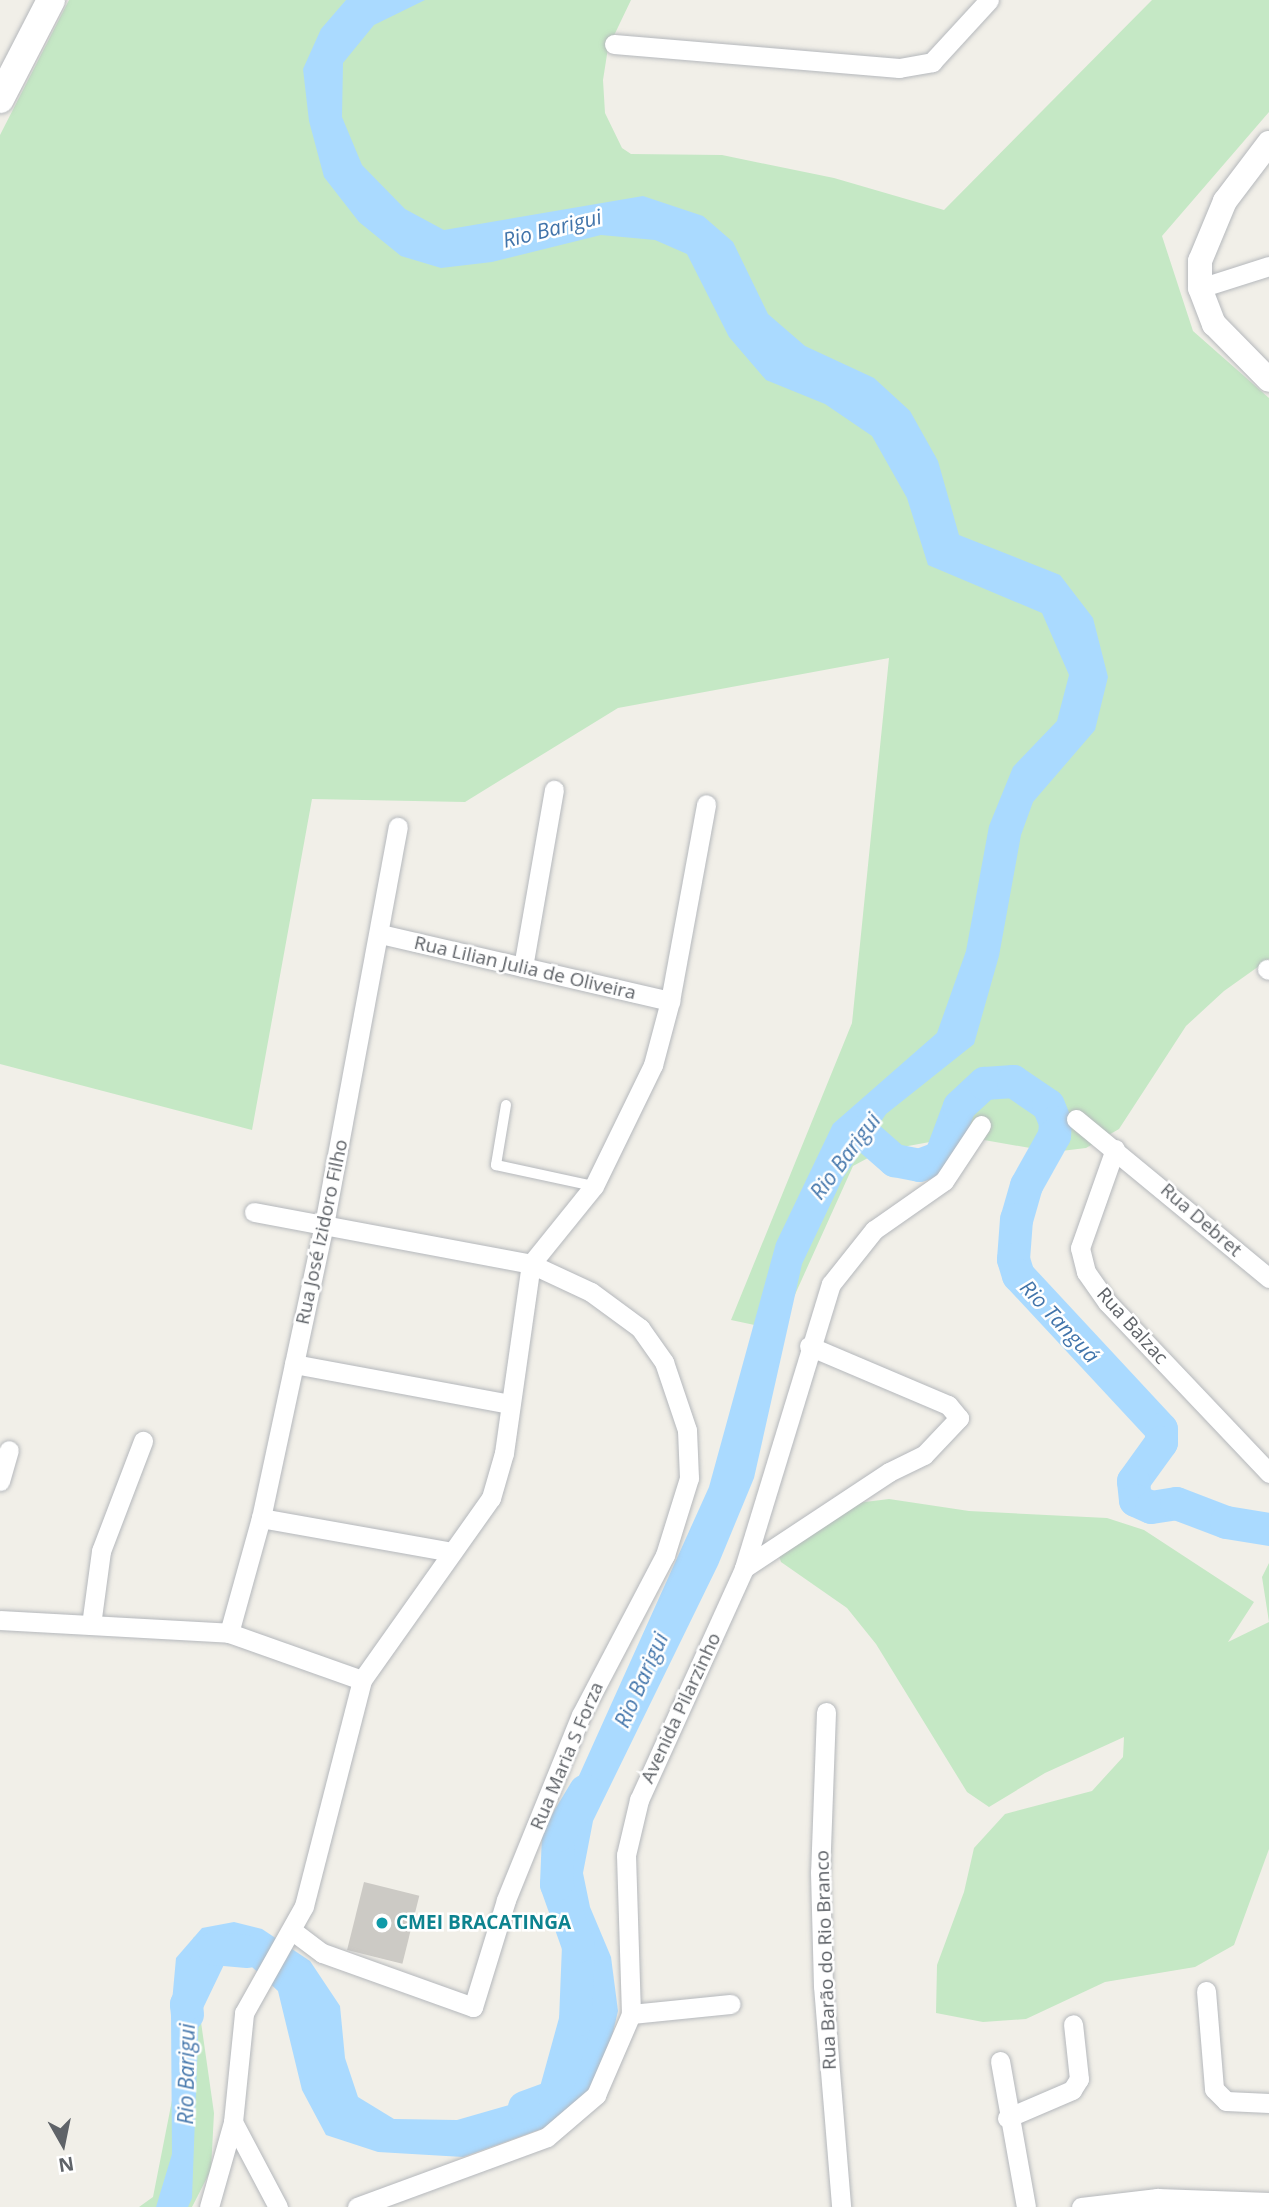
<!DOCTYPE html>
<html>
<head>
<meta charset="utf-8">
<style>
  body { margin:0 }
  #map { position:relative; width:1269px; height:2207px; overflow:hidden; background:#f1efe8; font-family:"Open Sans",sans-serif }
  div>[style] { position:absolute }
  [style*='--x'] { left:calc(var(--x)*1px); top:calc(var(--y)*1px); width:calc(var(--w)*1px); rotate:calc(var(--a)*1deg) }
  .green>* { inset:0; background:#c5e8c5 }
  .water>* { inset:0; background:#aadaff }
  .river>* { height:33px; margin:-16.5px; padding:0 16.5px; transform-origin:16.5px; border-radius:16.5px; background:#aadaff }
  .building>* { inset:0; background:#cccac5; transform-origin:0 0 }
  .roads { filter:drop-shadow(0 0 2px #b5b8bc) drop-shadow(0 0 2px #b5b8bc) }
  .service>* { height:10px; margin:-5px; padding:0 5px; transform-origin:5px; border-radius:5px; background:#fff }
  .minor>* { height:19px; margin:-9.5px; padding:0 9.5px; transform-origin:9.5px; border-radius:9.5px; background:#fff }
  .tertiary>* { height:24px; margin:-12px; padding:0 12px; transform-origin:12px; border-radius:12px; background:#fff }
  .secondary>* { height:28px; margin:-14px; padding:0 14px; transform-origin:14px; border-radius:14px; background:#fff }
  .dots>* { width:19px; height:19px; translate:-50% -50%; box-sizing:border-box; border:4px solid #fff; border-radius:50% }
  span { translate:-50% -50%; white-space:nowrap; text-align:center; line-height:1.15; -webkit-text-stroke:5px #fff; paint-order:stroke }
  .street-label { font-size:19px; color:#5f6368 }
  .culture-label { font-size:19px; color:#0d838f; font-weight:700 }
  .left { translate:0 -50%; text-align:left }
  .water-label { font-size:21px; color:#4174aa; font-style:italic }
  .north { position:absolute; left:28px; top:2109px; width:70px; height:70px; -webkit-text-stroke:5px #fff; paint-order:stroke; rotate:171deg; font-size:19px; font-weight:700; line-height:28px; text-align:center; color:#5f6368 }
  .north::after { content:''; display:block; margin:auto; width:24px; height:32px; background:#5f6368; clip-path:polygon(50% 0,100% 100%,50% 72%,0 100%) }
</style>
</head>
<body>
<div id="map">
  <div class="green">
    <div style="clip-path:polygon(69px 0,631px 0,608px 48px,603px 80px,605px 113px,622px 148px,631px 154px,722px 155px,834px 178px,944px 210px,1152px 0,1269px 0,1269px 112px,1162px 236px,1193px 331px,1269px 398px,1269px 959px,1224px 991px,1186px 1026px,1119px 1129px,1086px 1148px,1053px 1152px,984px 1140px,946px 1139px,881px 1151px,853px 1166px,779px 1330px,731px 1320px,852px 1023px,889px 658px,618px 708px,465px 802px,312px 799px,252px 1130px,0 1064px,0 135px)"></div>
    <div style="clip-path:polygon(889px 1499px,969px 1511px,1107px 1518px,1144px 1530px,1254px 1602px,1228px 1642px,1269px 1622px,1262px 1577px,1269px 1563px,1269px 1849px,1234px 1945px,1195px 1967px,1105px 1982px,1026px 2019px,983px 2022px,936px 2013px,937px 1965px,964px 1892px,974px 1848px,1005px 1814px,1092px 1791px,1123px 1757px,1124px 1737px,1045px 1773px,989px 1807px,967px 1792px,876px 1644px,847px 1608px,781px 1562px,773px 1538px,841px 1505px)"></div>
    <div style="clip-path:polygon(213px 1931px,213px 1955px,201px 1974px,198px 2001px,214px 2113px,211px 2170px,192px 2207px,139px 2207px,153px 2197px,177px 2075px,176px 1972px,194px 1937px)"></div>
  </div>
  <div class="water">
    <div style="clip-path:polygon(346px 0,425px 0,374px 25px,343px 63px,342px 117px,362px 165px,405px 209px,444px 230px,643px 196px,703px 216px,733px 242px,768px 314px,805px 346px,874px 378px,910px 411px,938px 461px,959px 535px,1060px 575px,1093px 618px,1108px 677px,1095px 730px,1033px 802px,1021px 835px,999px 956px,974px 1044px,886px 1114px,843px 1178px,802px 1264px,754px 1478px,718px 1565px,593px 1821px,583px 1873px,590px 1907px,611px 1957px,618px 2011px,606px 2062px,584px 2098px,547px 2127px,463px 2157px,378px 2152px,326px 2135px,302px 2090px,278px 1991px,239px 1955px,201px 1960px,192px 2198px,188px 2207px,156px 2207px,172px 2154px,171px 2013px,176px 1958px,202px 1928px,234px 1922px,262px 1929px,310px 1961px,340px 2006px,345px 2058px,358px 2097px,394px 2119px,457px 2120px,520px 2102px,558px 2083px,579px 2028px,587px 1952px,557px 1869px,564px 1809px,709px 1487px,776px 1243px,833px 1124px,937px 1033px,966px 951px,989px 826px,1013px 767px,1057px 721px,1069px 675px,1042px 613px,928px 565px,907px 498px,872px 436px,825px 404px,766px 380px,729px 337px,687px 254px,655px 240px,601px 235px,492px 262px,441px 268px,401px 256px,359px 222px,324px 177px,309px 121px,303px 69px,321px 29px)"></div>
  </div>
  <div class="river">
    <div style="--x:862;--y:1132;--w:43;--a:41.2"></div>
    <div style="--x:894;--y:1160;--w:25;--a:11"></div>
    <div style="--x:919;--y:1165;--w:22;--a:-21"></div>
    <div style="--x:940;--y:1157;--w:54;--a:-69.6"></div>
    <div style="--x:959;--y:1106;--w:34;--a:-43"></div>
    <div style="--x:984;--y:1083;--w:29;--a:-4"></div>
    <div style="--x:1013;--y:1081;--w:42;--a:34.4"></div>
    <div style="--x:1048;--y:1105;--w:18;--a:68"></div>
    <div style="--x:1055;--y:1122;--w:13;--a:94"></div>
    <div style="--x:1054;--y:1135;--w:57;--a:119.2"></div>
    <div style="--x:1026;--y:1185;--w:35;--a:106"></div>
    <div style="--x:1016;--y:1219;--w:40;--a:94.3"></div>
    <div style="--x:1013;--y:1259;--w:17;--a:73"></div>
    <div style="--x:1018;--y:1275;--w:210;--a:47.1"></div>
    <div style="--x:1161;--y:1429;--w:13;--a:90"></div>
    <div style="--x:1161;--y:1442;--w:48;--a:125.7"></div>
    <div style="--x:1133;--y:1481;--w:19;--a:84"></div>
    <div style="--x:1135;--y:1500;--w:17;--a:24"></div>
    <div style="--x:1151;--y:1507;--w:25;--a:-9"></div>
    <div style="--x:1176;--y:1503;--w:53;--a:20.8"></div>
    <div style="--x:1226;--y:1522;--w:44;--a:9.2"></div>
    <div style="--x:187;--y:2014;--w:10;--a:-96"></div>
    <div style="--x:186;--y:2004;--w:62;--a:-64.3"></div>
    <div style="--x:213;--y:1948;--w:34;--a:5"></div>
    <div style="--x:524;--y:2107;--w:32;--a:-20"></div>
    <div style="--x:554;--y:2096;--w:79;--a:-74.6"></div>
    <div style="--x:575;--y:2020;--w:74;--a:-87.7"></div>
    <div style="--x:578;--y:1946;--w:66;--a:-109.5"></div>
    <div style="--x:556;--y:1884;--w:49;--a:-87.7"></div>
    <div style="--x:558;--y:1835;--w:52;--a:-59"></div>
  </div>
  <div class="building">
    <div style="left:364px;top:1882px;width:57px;height:70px;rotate:14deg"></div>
  </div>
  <div class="roads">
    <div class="service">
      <div style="--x:506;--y:1105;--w:61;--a:99.5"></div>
      <div style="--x:496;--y:1165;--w:99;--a:12.2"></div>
    </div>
    <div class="minor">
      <div style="--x:614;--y:44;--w:286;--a:4.8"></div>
      <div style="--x:899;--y:68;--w:34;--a:-10"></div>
      <div style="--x:932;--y:62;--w:84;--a:-47.4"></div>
      <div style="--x:1200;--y:288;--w:72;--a:-17.7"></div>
      <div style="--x:380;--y:934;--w:298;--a:13"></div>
      <div style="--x:523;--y:967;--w:180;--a:-80.1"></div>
      <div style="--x:1267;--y:969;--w:2;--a:27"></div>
      <div style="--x:1076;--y:1119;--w:250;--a:39.5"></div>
      <div style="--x:1115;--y:1149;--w:105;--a:109.5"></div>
      <div style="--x:1080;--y:1248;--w:25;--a:76"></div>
      <div style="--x:1086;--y:1272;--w:37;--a:55"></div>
      <div style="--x:1107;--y:1302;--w:236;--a:46.5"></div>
      <div style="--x:254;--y:1212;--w:282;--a:10.6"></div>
      <div style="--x:531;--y:1264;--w:66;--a:25"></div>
      <div style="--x:591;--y:1292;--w:61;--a:36.3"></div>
      <div style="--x:640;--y:1328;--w:42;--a:54.8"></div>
      <div style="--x:664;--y:1362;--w:72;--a:71.3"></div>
      <div style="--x:687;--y:1430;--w:48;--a:87.6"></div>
      <div style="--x:689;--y:1478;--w:81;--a:107.3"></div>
      <div style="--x:665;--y:1555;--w:181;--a:117.7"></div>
      <div style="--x:581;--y:1715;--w:200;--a:112.1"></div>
      <div style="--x:506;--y:1900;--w:112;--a:107.1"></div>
      <div style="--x:473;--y:2007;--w:160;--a:-160.3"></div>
      <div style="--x:322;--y:1953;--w:36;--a:-143"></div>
      <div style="--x:294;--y:1364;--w:219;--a:10.5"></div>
      <div style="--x:0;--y:1481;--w:32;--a:-74"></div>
      <div style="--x:261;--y:1518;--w:194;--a:10.1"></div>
      <div style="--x:744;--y:1568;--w:174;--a:-33.5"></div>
      <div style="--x:889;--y:1472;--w:39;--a:-26"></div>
      <div style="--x:924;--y:1455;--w:51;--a:-46.6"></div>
      <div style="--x:959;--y:1418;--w:17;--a:-130"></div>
      <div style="--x:948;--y:1405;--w:151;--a:-157"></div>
      <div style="--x:0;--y:1620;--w:229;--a:3.2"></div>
      <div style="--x:229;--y:1633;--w:141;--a:19.5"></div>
      <div style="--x:91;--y:1625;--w:75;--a:-82.3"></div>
      <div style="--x:101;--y:1551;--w:118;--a:-69.1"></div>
      <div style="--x:229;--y:1633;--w:119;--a:-74.5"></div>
      <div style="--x:261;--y:1518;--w:300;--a:-77.9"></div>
      <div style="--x:324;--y:1225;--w:405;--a:-79.5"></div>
      <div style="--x:826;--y:1712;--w:160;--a:92.1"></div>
      <div style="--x:820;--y:1872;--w:114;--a:88.5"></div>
      <div style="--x:823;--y:1986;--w:222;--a:85.3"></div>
      <div style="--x:1206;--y:1991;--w:98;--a:85.3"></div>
      <div style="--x:1214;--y:2089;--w:17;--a:45"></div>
      <div style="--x:1226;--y:2101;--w:43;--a:2.7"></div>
      <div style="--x:631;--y:2014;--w:100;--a:-5.8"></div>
      <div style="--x:1000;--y:2061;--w:148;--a:79.9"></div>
      <div style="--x:1007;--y:2118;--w:71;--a:-23.3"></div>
      <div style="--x:1072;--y:2090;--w:13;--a:-58"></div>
      <div style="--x:1079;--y:2079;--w:55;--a:-96.2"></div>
      <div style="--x:233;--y:2122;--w:96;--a:62.1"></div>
      <div style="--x:209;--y:2207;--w:88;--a:-74.2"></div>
      <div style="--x:233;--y:2122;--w:110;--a:-84.2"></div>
      <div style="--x:244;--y:2013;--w:123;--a:-60.7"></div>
      <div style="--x:304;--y:1906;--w:233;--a:-75.6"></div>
      <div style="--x:362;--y:1680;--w:223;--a:-54.7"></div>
      <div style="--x:491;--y:1498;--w:47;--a:-73.9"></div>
      <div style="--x:504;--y:1453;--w:191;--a:-81.9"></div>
      <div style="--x:531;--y:1264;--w:100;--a:-51.1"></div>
      <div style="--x:594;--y:1186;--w:135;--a:-64"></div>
      <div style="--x:653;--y:1065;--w:66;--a:-75.1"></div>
      <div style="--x:670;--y:1001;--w:200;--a:-79.6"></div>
      <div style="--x:357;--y:2207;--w:202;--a:-20.2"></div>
      <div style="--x:547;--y:2137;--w:65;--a:-40.6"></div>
      <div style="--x:596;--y:2095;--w:88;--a:-66.6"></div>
      <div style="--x:631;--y:2014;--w:159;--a:-91.8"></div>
      <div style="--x:626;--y:1855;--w:57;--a:-76.7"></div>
      <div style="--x:639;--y:1800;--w:255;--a:-65.6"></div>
      <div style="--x:744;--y:1568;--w:297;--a:-73"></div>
      <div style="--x:831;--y:1284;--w:69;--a:-51.5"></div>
      <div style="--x:874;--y:1230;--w:85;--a:-35"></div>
      <div style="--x:944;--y:1181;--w:67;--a:-56.5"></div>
      <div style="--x:1081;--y:2207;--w:77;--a:-6.8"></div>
      <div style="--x:1157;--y:2198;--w:112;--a:2"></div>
    </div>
    <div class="tertiary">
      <div style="--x:1269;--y:143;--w:73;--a:127.2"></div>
      <div style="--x:1225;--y:201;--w:65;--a:112.6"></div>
      <div style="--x:1200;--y:261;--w:27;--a:90"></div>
      <div style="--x:1200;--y:288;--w:39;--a:69"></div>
      <div style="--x:1214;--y:324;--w:78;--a:45.5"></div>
    </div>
    <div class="secondary">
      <div style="--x:0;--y:99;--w:111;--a:-62.7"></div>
    </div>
  </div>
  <div class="dots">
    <div style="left:382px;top:1923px;background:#0f9aa8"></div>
  </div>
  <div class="street-label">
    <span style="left:525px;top:968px;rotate:13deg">Rua Lilian Julia de Oliveira</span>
    <span style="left:1201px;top:1220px;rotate:41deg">Rua Debret</span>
    <span style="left:322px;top:1232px;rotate:-78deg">Rua José Izidoro Filho</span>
    <span style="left:1132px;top:1326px;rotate:48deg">Rua Balzac</span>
    <span style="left:681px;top:1708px;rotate:-65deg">Avenida Pilarzinho</span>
    <span style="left:567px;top:1756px;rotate:-67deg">Rua Maria S Forza</span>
    <span style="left:826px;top:1960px;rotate:-92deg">Rua Barão do Rio Branco</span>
  </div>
  <div class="culture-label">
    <span class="left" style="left:396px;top:1923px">CMEI BRACATINGA</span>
  </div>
  <div class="water-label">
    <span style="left:552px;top:228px;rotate:-14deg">Rio Barigui</span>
    <span style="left:845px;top:1156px;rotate:-53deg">Rio Barigui</span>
    <span style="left:1060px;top:1321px;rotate:47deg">Rio Tanguá</span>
    <span style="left:641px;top:1680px;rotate:-66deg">Rio Barigui</span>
    <span style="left:186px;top:2074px;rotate:-89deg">Rio Barigui</span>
  </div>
  <div class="north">N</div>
</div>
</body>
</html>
